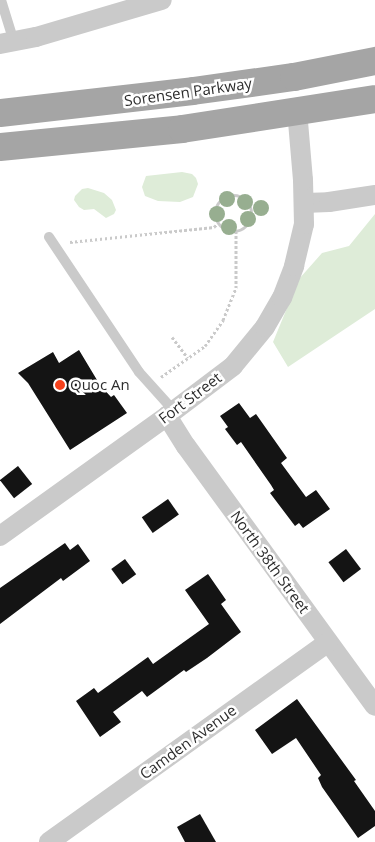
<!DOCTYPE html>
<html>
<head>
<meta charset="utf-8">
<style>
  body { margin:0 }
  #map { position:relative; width:375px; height:842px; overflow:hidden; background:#fff; font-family:"Open Sans",sans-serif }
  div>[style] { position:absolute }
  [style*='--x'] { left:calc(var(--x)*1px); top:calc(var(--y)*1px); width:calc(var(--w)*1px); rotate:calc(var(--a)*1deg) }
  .green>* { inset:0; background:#deecd8 }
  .building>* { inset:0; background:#141414; transform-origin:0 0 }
  .path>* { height:3px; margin-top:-1.5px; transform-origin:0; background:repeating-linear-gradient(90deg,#cacaca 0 2.5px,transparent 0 5px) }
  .path>.ring { margin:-1.5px; padding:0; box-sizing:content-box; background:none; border:3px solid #cacaca; border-radius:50% }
  .lane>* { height:10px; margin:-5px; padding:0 5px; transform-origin:5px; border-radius:5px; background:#cacaca }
  .street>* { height:20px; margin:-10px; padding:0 10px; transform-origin:10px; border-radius:10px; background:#cacaca }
  .primary>* { height:28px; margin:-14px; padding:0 14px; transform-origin:14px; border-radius:14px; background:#a5a5a5 }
  .trees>* { width:16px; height:16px; margin:-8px; border-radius:50%; background:#97ae90 }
  .dots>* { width:14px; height:14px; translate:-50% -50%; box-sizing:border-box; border:2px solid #fff; border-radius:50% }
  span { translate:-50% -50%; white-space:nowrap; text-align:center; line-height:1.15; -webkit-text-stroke:5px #fff; paint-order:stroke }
  .street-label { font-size:15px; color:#2d2d2d }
  .poi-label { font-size:15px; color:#2d2d2d }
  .left { translate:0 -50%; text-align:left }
</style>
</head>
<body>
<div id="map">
  <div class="green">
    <div style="clip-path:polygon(182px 172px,192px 174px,196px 178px,198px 184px,193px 197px,180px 202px,158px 201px,145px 196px,142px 187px,146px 176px)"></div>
    <div style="clip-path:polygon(88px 188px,104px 193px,112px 200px,116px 210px,114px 214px,106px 218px,94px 209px,84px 210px,79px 207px,74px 200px,75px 196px,82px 189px)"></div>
    <div style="clip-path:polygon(375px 214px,375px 309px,288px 367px,273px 342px,299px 279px,322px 253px,349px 246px)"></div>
  </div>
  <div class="building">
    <div style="clip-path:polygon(79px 350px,100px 385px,111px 397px,114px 395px,127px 413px,70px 450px,28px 383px,18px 373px,53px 352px,59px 363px)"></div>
    <div style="clip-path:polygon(239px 403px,250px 418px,256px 414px,287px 458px,281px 463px,306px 497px,316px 490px,330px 509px,303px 528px,299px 523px,295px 526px,270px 493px,274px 490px,271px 485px,241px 442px,237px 445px,225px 429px,228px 427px,220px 416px)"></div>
    <div style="left:18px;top:466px;width:23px;height:23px;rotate:52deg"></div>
    <div style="left:168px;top:499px;width:19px;height:32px;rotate:55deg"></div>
    <div style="clip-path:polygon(65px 543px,70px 550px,78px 544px,90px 561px,63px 581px,61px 578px,0 624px,0 588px)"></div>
    <div style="left:346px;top:549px;width:25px;height:22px;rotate:53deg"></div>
    <div style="left:125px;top:559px;width:19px;height:17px;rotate:54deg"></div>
    <div style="clip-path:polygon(208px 574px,226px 600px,221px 604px,241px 632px,207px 658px,186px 672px,184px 670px,147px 697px,142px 691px,113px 712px,121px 722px,100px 737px,76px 701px,94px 688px,98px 693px,148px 657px,153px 664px,209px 624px,185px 590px)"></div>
    <div style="clip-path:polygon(297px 699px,356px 780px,354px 781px,375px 811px,375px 826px,358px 838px,322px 787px,318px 778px,321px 775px,296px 738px,272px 754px,255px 730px)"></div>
    <div style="clip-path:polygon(200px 814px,216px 842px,185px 842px,177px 827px)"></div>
  </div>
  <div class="path">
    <div class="ring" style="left:215px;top:195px;width:33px;height:33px"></div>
    <div style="--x:70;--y:242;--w:145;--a:-5.9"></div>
    <div style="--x:214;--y:227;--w:6;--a:-45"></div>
    <div style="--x:172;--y:337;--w:26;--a:53"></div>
    <div style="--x:161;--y:377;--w:54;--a:-35.2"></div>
    <div style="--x:205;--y:346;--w:32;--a:-55"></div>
    <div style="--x:223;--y:320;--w:35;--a:-68"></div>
    <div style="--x:236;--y:288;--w:57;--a:-90"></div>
  </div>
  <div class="lane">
    <div style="--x:1;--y:0;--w:44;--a:72.8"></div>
    <div style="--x:49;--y:237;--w:162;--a:56.3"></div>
    <div style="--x:139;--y:372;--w:52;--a:48.1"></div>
  </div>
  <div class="street">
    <div style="--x:0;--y:44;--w:37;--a:-11"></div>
    <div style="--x:36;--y:37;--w:131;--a:-16.4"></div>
    <div style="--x:304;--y:203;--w:25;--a:-2"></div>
    <div style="--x:329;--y:202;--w:47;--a:-8.7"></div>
    <div style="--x:167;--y:416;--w:36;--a:58"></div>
    <div style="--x:186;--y:446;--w:321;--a:54"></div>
    <div style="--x:0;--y:536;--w:206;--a:-35.7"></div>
    <div style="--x:167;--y:416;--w:83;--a:-37.1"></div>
    <div style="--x:233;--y:366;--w:50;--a:-50.6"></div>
    <div style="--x:265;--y:327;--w:34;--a:-60"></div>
    <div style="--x:282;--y:298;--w:34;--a:-69"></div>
    <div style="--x:294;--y:266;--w:43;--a:-76.6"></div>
    <div style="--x:304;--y:224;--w:44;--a:-91.3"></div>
    <div style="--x:303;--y:180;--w:70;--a:-94.9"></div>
    <div style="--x:49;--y:842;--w:343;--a:-35.6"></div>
  </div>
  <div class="primary">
    <div style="--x:0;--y:113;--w:194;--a:-6.5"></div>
    <div style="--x:193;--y:91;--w:102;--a:-7.9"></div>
    <div style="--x:294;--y:77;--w:83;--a:-11.2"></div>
    <div style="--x:0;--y:147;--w:183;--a:-5.6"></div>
    <div style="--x:182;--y:129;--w:195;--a:-8.8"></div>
  </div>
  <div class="trees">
    <div style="left:227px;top:199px"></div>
    <div style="left:245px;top:202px"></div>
    <div style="left:261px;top:208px"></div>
    <div style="left:217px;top:214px"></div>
    <div style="left:248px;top:219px"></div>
    <div style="left:229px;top:227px"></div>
  </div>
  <div class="dots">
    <div style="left:60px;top:385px;background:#f6411c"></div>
  </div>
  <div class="street-label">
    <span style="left:188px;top:92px;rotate:-8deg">Sorensen Parkway</span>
    <span style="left:190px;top:398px;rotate:-37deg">Fort Street</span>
    <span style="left:270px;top:562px;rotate:54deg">North 38th Street</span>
    <span style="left:188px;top:742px;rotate:-36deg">Camden Avenue</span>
  </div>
  <div class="poi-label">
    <span class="left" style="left:70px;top:385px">Quoc An</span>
  </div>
</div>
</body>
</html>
